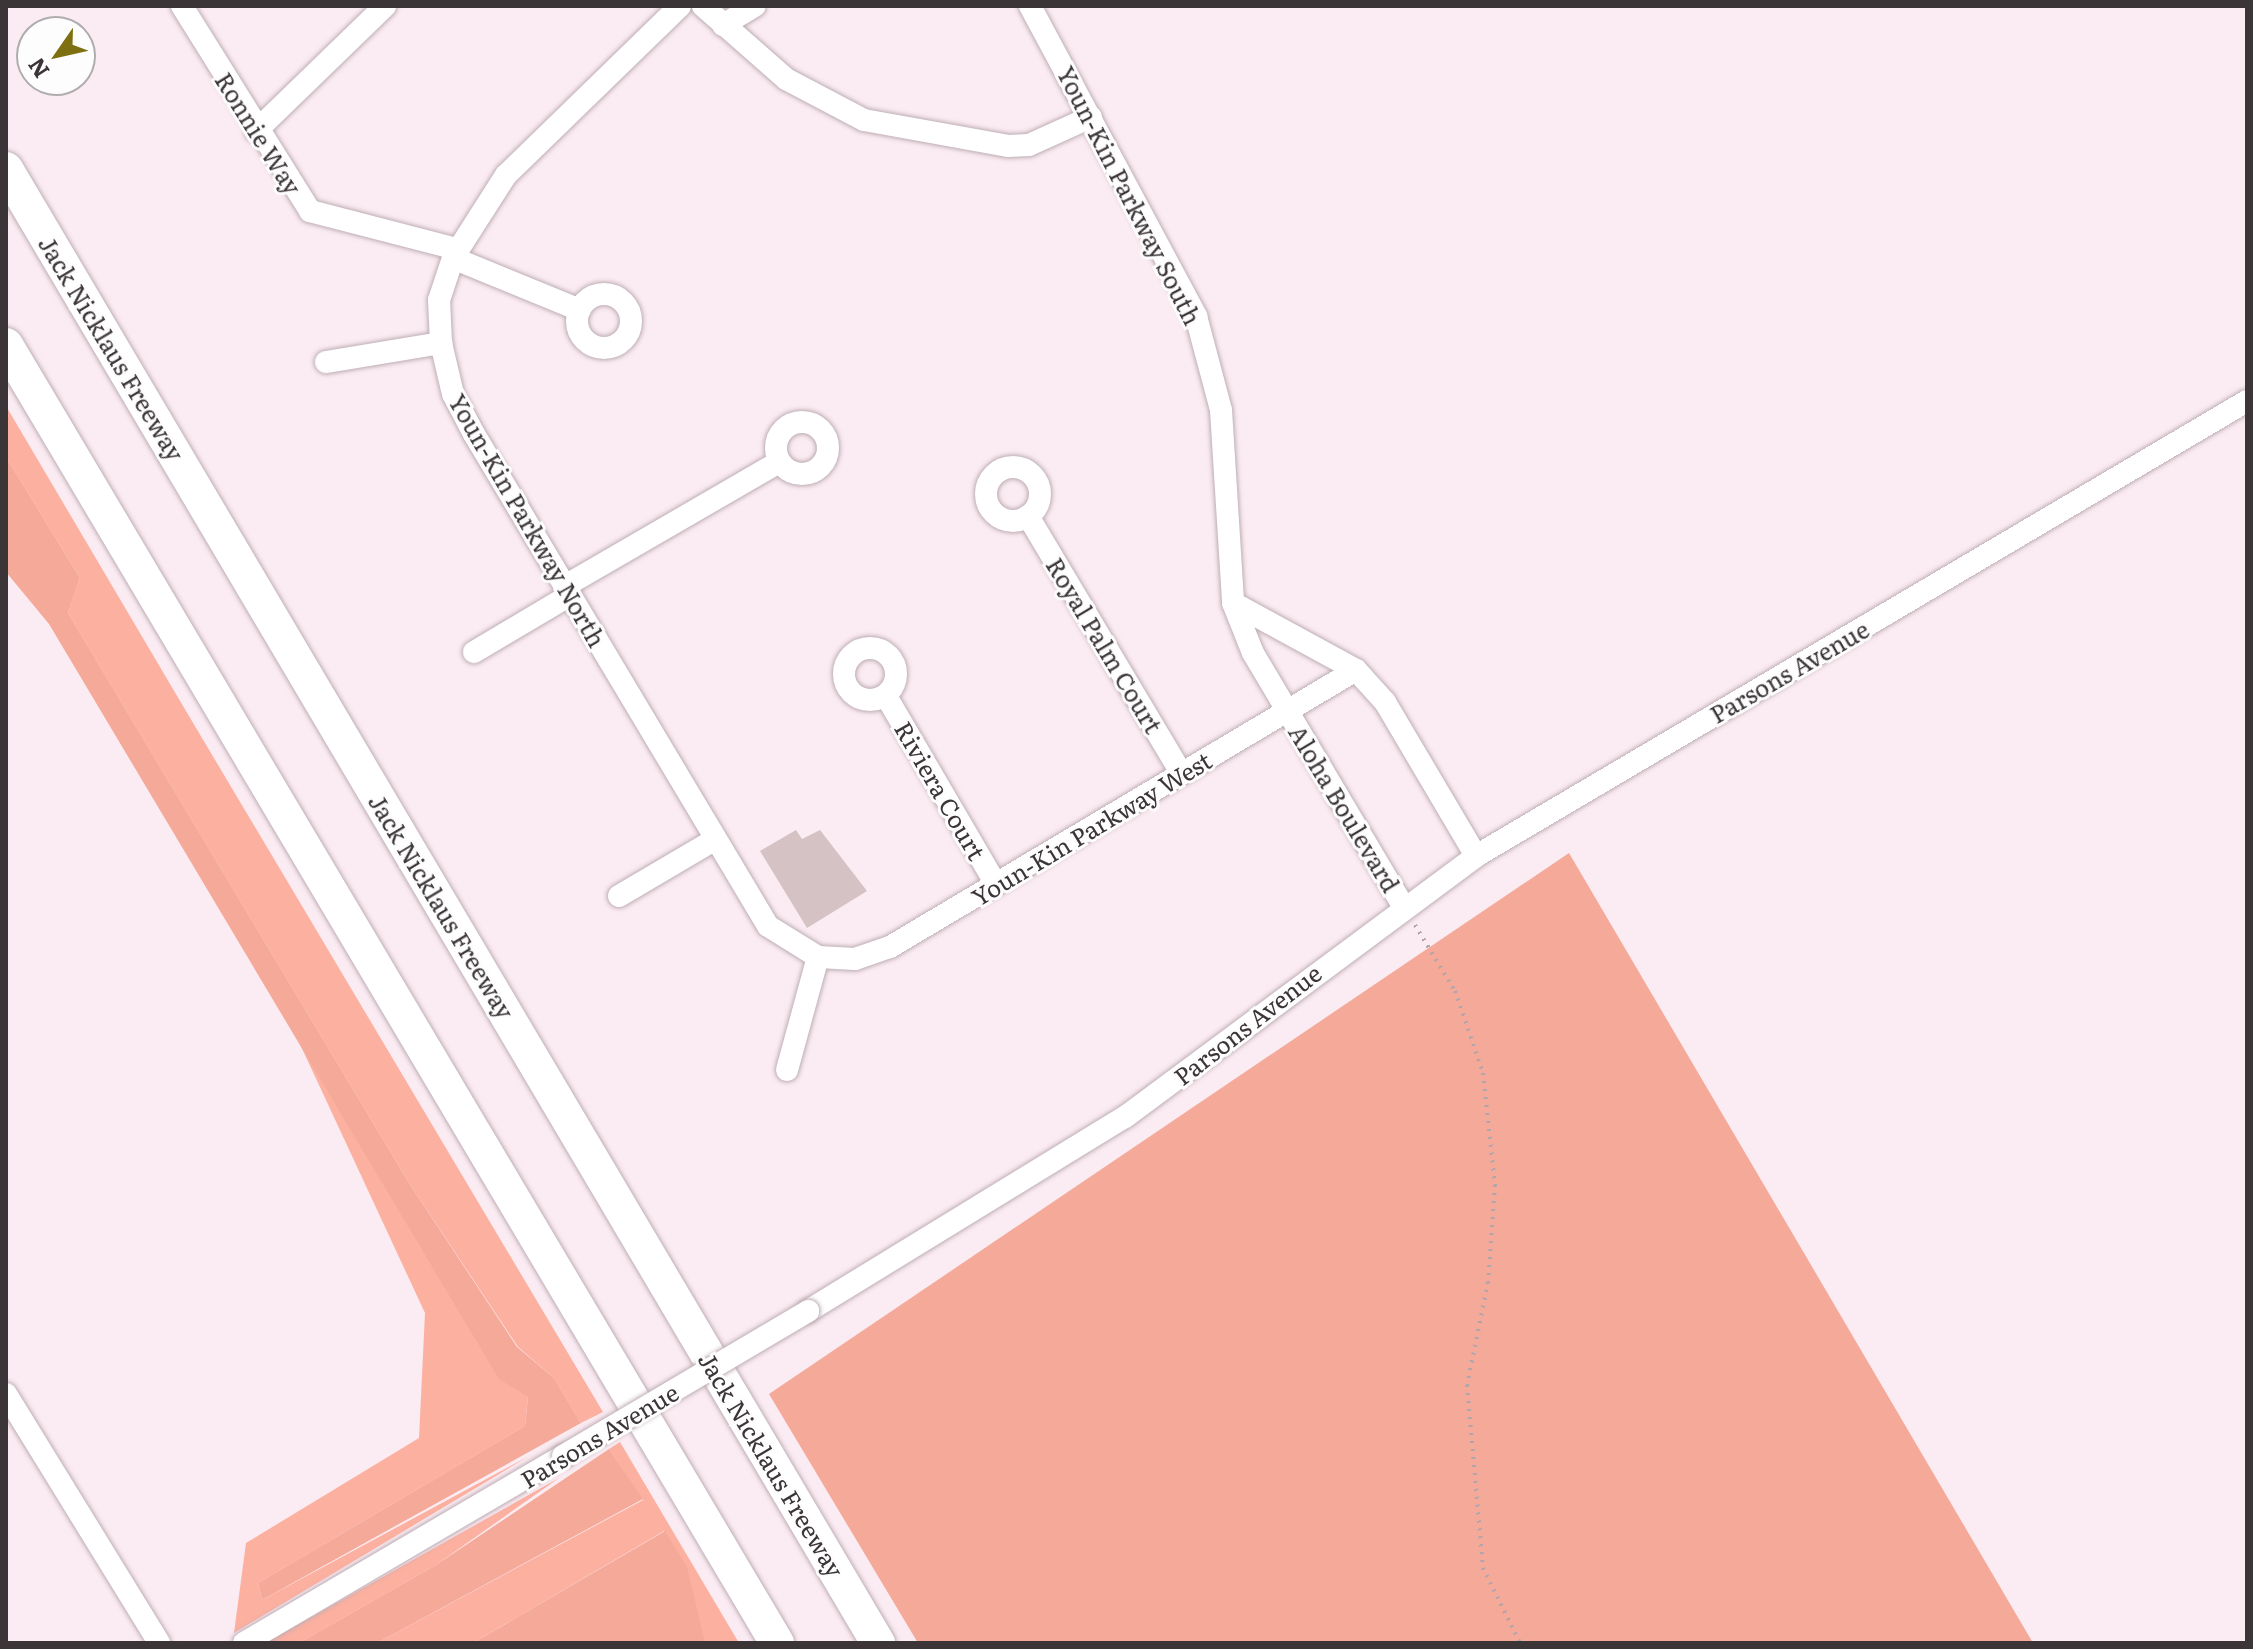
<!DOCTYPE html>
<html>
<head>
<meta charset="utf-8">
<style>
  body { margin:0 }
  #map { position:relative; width:2253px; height:1649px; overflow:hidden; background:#fbebf2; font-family:Literata,serif }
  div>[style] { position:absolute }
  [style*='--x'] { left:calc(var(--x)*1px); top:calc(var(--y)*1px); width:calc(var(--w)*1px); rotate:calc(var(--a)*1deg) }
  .green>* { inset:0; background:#fcb0a0 }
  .forest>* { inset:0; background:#f4a999 }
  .building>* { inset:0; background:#d4c2c4 }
  .path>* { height:4px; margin-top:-2px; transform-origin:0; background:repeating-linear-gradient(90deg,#b1a5ab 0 2px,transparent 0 8px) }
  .roads { filter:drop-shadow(0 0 2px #beaeb5) drop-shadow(0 0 2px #beaeb5) }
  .minor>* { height:22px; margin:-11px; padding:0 11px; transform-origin:11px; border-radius:11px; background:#fff }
  .minor>.ring { margin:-11px; padding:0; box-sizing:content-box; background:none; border:22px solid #fff; border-radius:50% }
  .highway>* { height:34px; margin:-17px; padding:0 17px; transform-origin:17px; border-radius:17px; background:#fff }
  .bridges { filter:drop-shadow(0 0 2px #beaeb5) drop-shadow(0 0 2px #beaeb5) }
  .minor-bridge>* { height:22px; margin:-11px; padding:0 11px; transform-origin:11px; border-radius:11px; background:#fff }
  span { translate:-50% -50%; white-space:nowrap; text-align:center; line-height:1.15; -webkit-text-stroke:6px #fdfdfd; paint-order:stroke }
  .street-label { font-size:24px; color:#3b3538 }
  .frame { position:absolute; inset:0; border:8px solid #3b3538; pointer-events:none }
  .north { position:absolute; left:16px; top:16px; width:80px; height:80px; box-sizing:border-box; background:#fdfdfd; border:2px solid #afadae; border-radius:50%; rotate:236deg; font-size:22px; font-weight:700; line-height:32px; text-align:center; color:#3b3538 }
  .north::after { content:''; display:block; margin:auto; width:28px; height:36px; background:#7e7010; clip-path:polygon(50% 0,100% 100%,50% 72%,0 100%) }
</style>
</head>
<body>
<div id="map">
  <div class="green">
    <div style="clip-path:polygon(6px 406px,183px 706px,603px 1412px,581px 1423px,554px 1378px,518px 1347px,409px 1183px,68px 613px,80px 578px,6px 457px)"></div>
    <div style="clip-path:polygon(299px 1042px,499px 1378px,528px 1396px,525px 1426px,258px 1583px,262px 1600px,529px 1456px,234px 1633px,246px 1543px,419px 1438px,425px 1313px)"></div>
    <div style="clip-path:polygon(620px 1442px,739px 1643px,705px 1643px,664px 1531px,473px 1643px,377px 1643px,643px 1500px,609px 1449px)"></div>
    <div style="clip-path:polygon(559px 1478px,436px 1565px,299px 1643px,265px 1643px)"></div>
  </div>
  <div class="forest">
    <div style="clip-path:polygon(6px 457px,80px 578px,68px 613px,409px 1183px,517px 1347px,554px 1378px,581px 1423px,262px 1600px,258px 1583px,525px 1426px,528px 1397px,499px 1379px,49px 624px,6px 572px)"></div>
    <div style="clip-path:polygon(1569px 853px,2033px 1643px,918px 1643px,769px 1394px)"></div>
    <div style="clip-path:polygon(609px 1449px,643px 1499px,377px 1643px,299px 1643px,436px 1565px)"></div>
    <div style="clip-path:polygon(665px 1531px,687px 1567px,705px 1643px,473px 1643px)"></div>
  </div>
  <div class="building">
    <div style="clip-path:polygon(796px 830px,802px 839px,820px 830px,867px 891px,807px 928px,760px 851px)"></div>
  </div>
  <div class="path">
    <div style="--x:1415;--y:925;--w:77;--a:58.8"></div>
    <div style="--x:1455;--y:991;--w:87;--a:71.1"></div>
    <div style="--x:1483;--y:1073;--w:113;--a:83.9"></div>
    <div style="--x:1495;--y:1185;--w:97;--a:94.1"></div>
    <div style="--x:1488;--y:1282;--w:105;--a:101.5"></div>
    <div style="--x:1467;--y:1385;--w:184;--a:85"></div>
    <div style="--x:1483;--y:1568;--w:84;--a:63.7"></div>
  </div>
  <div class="roads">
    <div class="minor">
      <div style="--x:182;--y:6;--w:242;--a:58"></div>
      <div style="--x:310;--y:211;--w:152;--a:14.5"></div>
      <div style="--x:680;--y:6;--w:243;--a:135.8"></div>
      <div style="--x:506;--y:175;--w:98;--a:122.6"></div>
      <div style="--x:453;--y:258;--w:44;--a:108.4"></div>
      <div style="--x:439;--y:300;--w:43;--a:87.3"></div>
      <div style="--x:441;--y:343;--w:52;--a:76.8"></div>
      <div style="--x:453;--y:394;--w:45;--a:62.3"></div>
      <div style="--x:474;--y:434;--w:573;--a:59.14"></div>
      <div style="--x:768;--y:926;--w:59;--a:31.8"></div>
      <div style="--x:818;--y:957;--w:37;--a:3"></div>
      <div style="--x:855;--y:959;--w:37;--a:-19"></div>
      <div style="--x:890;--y:947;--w:542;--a:-30.73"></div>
      <div style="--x:703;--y:6;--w:111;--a:41.3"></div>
      <div style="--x:786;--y:79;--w:88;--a:27.7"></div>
      <div style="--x:864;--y:120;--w:146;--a:10.2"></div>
      <div style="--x:1008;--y:146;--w:21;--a:-3"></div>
      <div style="--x:1029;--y:145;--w:68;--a:-24.3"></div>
      <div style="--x:1030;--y:6;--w:352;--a:61.8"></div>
      <div style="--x:1196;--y:316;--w:97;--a:75.1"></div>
      <div style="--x:1221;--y:410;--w:193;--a:86.4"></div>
      <div style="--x:1233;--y:603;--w:54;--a:68.2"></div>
      <div style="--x:1253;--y:653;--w:294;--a:59.3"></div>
      <div style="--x:723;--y:25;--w:37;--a:-31"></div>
      <div style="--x:256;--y:131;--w:180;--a:-44.1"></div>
      <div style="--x:453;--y:258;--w:137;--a:22.3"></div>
      <div class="ring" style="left:577px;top:294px;width:32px;height:32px"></div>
      <div style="--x:326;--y:362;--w:117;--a:-9.4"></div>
      <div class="ring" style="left:776px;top:422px;width:30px;height:30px"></div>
      <div class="ring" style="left:986px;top:467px;width:32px;height:32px"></div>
      <div style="--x:1028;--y:516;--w:300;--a:59.2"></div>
      <div style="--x:565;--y:586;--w:247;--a:-30.1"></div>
      <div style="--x:1233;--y:603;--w:140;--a:28.6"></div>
      <div style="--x:1356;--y:670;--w:43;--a:47.8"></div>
      <div style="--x:1385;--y:702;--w:179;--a:59.4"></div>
      <div class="ring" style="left:844px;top:648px;width:30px;height:30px"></div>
      <div style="--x:474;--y:652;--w:112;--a:-30.7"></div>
      <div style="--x:886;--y:696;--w:218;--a:59.7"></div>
      <div style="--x:619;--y:896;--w:110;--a:-30.5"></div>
      <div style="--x:787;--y:1070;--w:117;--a:-74.7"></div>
      <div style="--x:808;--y:1311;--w:372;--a:-31.5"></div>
      <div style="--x:1125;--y:1117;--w:437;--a:-36.6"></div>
      <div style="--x:1476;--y:856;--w:895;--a:-30.55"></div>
      <div style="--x:6;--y:1394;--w:292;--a:58.4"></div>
      <div style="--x:244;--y:1643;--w:370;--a:-30.4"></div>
    </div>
    <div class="highway">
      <div style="--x:6;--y:169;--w:1713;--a:59.39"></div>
      <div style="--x:6;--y:345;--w:1510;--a:59.29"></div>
    </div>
  </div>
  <div class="bridges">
    <div class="minor-bridge">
      <div style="--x:563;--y:1456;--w:285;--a:-30.6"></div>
    </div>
  </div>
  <div class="street-label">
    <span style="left:259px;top:133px;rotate:58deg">Ronnie Way</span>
    <span style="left:1130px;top:195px;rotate:63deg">Youn-Kin Parkway South</span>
    <span style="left:112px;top:348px;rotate:59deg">Jack Nicklaus Freeway</span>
    <span style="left:528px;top:520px;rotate:60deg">Youn-Kin Parkway North</span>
    <span style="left:1105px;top:645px;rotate:59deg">Royal Palm Court</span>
    <span style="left:1789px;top:671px;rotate:-30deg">Parsons Avenue</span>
    <span style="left:941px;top:790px;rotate:60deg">Riviera Court</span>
    <span style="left:1345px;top:808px;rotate:59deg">Aloha Boulevard</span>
    <span style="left:1091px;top:828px;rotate:-31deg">Youn-Kin Parkway West</span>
    <span style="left:442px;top:906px;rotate:59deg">Jack Nicklaus Freeway</span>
    <span style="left:1247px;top:1024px;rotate:-38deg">Parsons Avenue</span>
    <span style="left:599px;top:1435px;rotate:-31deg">Parsons Avenue</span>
    <span style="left:772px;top:1464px;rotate:59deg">Jack Nicklaus Freeway</span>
  </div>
  <div class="frame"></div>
  <div class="north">N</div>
</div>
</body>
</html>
